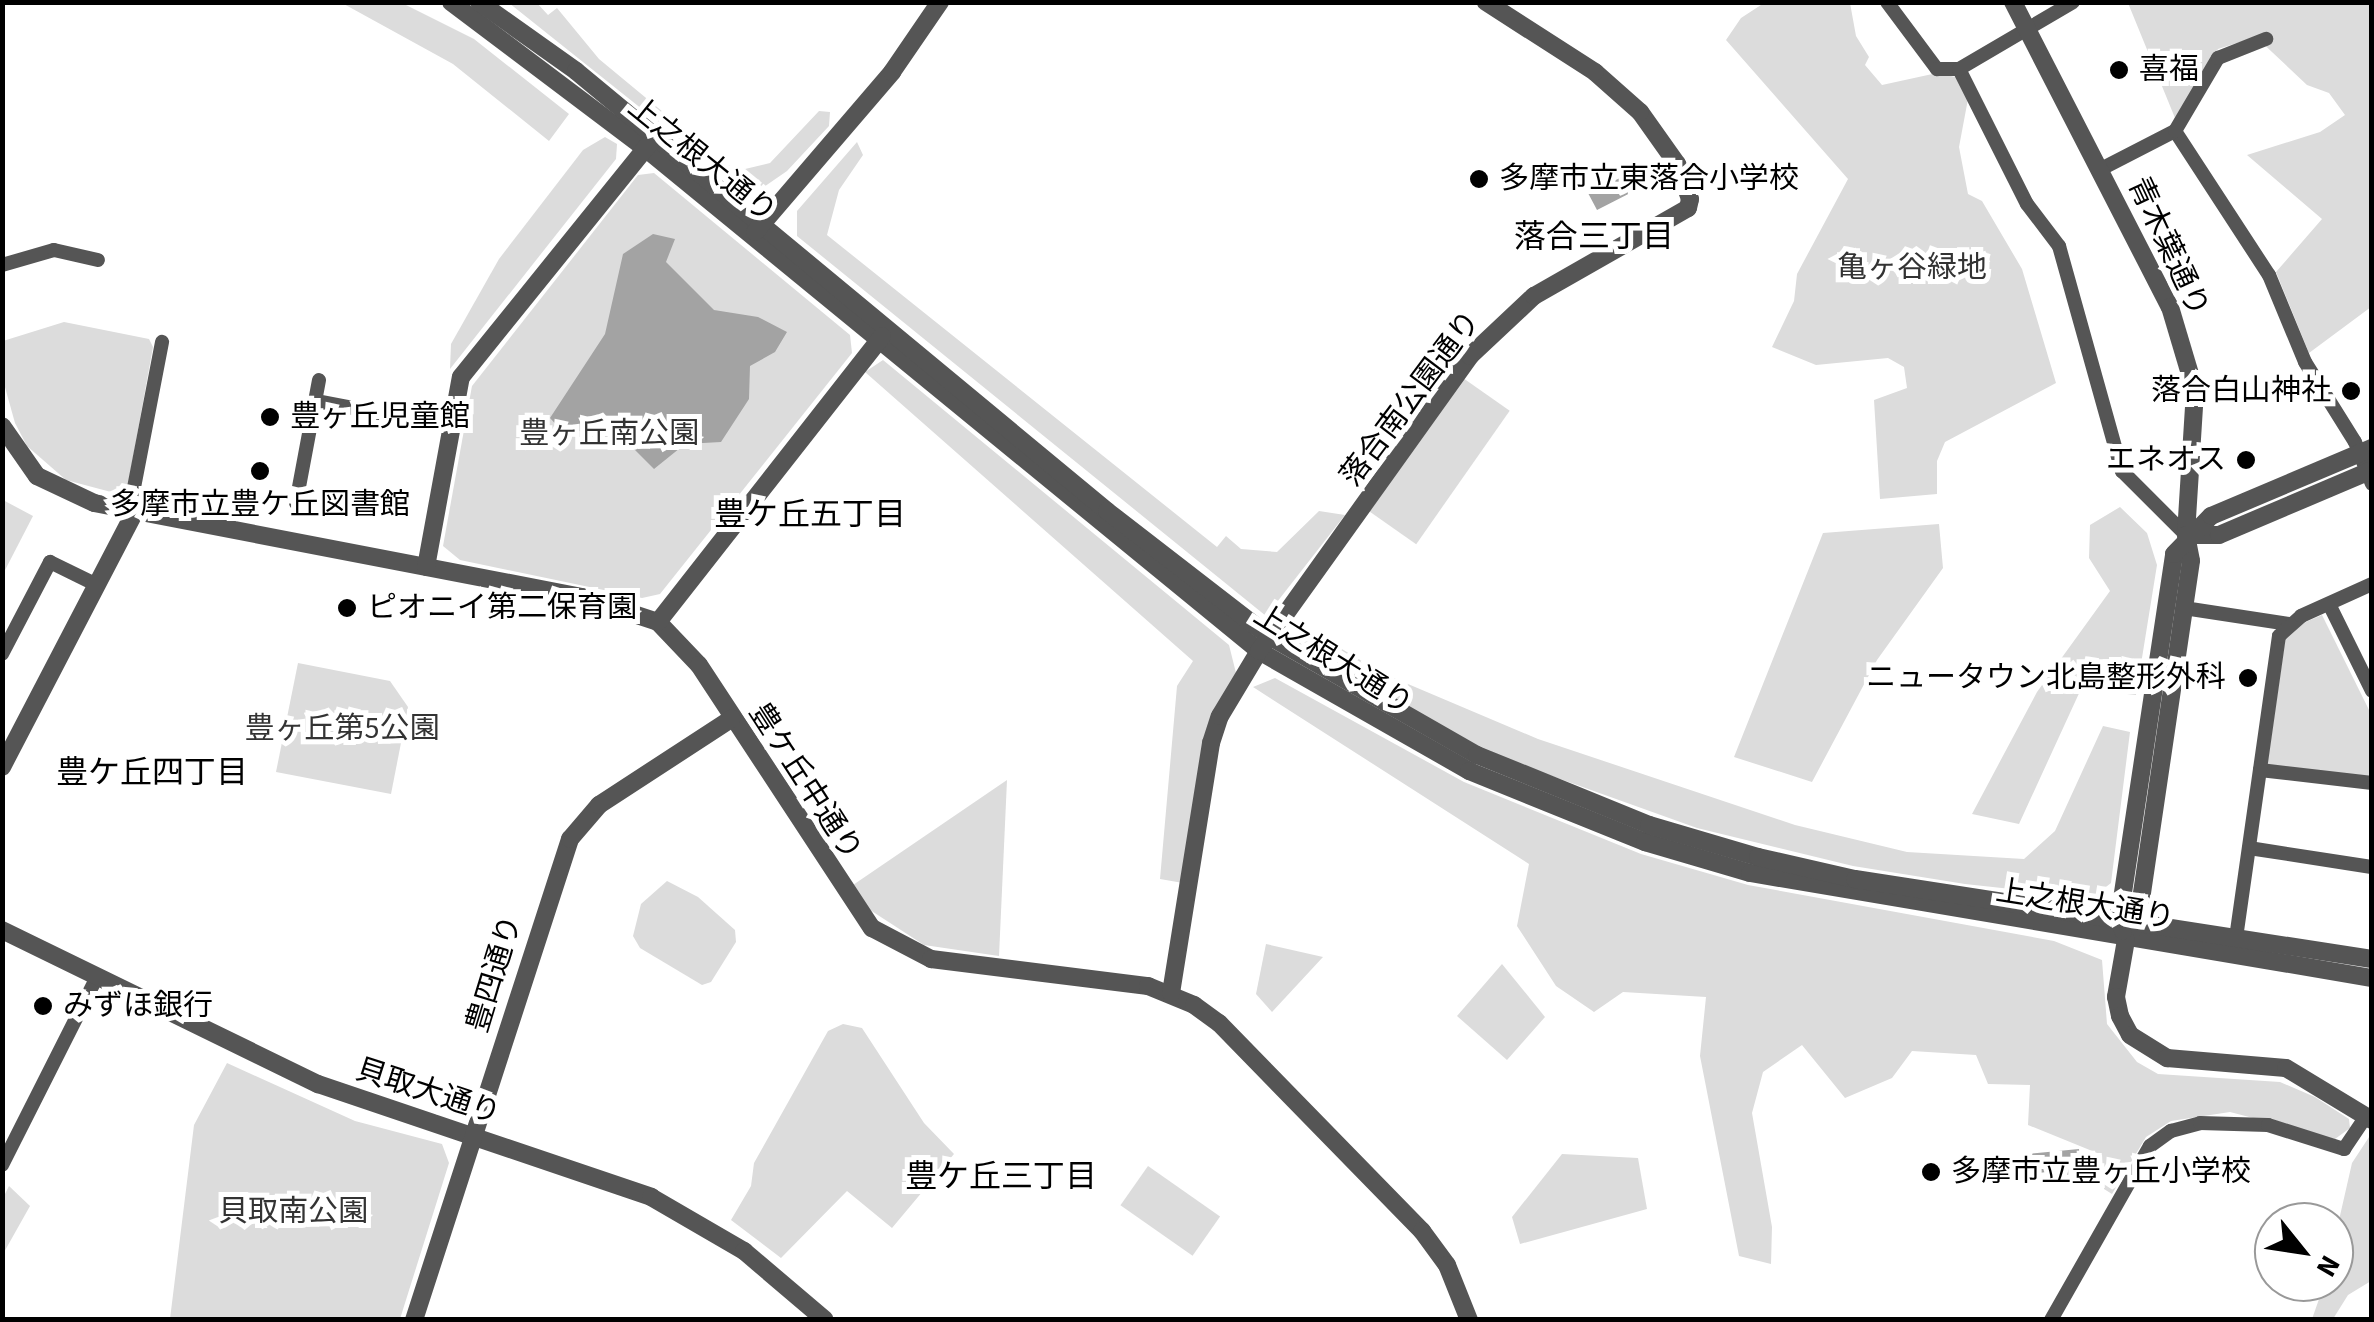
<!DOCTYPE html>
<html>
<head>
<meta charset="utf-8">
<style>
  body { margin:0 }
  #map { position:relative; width:2374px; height:1322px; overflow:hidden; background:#fff; font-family:"Source Sans 3","Noto Sans JP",sans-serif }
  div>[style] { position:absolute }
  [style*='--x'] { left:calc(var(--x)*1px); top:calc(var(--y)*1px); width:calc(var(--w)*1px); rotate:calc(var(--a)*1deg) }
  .green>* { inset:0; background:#dcdcdc; transform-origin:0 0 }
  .water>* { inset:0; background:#a3a3a3 }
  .minor>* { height:14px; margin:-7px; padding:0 7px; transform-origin:7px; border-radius:7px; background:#555 }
  .tertiary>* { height:18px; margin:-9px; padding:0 9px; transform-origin:9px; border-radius:9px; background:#555 }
  .dots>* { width:28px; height:28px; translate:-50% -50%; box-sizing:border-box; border:5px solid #fff; border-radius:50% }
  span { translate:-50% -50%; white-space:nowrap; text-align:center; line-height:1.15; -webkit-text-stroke:10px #fff; paint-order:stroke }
  .poi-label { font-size:30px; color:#000 }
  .left { translate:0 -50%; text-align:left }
  .right { translate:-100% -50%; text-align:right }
  .street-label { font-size:30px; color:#000 }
  .park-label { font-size:30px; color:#333 }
  .neighbourhood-label { font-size:32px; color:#000 }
  .frame { position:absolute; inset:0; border:5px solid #000; pointer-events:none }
  .north { position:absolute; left:2254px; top:1202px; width:100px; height:100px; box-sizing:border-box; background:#fff; border:2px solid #999; border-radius:50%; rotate:120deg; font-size:28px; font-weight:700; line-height:40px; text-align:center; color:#000 }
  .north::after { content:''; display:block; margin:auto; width:35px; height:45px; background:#000; clip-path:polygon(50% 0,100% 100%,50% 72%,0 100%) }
</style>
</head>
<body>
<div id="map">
  <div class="green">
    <div style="clip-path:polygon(342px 3px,402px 3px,474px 39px,569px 114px,549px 141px,453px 64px)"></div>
    <div style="clip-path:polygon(509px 3px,537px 3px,548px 15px,557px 8px,599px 59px,727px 165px,745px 169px,770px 163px,819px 111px,830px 112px,829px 126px,787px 171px,751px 196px)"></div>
    <div style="clip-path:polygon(1764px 3px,1850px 3px,1856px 36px,1869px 57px,1865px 65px,1882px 85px,1937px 73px,1960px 78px,1968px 99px,1959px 147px,1968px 194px,1982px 201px,2022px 269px,2056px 383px,1945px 442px,1937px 461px,1937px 494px,1880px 499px,1874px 400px,1907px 388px,1904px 367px,1888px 358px,1816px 365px,1772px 347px,1794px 301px,1797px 274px,1848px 179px,1726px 40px,1741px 18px)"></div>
    <div style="clip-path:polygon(2128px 3px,2371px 3px,2371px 307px,2309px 353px,2276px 272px,2322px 219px,2247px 155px,2320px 132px,2345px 115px,2329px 93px,2307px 85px,2256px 37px,2218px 49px,2175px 118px)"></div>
    <div style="clip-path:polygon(605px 137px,617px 144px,616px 159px,450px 369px,451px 344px,499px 259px,583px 150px)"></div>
    <div style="clip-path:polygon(857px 142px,863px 155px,839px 190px,827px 235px,1217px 547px,1226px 536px,1241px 549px,1277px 552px,1319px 511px,1345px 515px,1266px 616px,797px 236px,797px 211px)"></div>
    <div style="clip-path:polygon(654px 173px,850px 335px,852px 353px,660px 594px,642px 598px,460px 560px,443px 546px,472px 386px,638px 175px)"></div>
    <div style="clip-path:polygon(64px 322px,149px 339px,153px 347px,126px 496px,66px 480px,27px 446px,15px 423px,3px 380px,3px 341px)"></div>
    <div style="clip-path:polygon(883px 360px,1229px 645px,1236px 673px,1203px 740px,1183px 883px,1160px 879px,1177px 686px,1193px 661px,865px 372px)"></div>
    <div style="left:1463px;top:378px;width:57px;height:163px;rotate:35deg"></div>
    <div style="clip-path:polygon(3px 500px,33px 516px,3px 574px)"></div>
    <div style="clip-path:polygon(2120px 507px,2147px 533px,2157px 565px,2136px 695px,2081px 689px,2019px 824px,1972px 814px,2037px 692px,2110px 591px,2089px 558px,2090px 525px)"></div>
    <div style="clip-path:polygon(1939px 524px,1943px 568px,1877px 660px,1812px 782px,1734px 757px,1823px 533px)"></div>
    <div style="clip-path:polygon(2322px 615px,2371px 714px,2371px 778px,2267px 766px,2285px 640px,2294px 627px)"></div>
    <div style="clip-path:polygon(1300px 624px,1382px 673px,1538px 739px,1795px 825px,1907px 852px,2024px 859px,2055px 831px,2103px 726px,2130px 732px,2111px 883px,2092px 898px,1965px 884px,1853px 866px,1697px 828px,1479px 750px,1291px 634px)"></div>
    <div style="clip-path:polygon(298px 663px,390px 681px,408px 707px,391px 794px,276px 772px)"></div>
    <div style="clip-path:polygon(1275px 678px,1464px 782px,1641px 854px,1748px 885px,2054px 941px,2102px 960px,2107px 1024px,2137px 1062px,2158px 1074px,2280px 1082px,2315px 1097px,2349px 1119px,2350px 1128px,2335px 1139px,2230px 1112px,2171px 1121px,2146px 1137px,2112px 1194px,2104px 1189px,2102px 1155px,2028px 1125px,2030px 1085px,1988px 1084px,1976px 1055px,1912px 1051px,1892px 1078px,1845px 1098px,1802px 1045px,1763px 1072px,1752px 1113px,1772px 1227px,1771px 1264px,1739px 1256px,1700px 1056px,1706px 997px,1623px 992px,1594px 1012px,1556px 986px,1517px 926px,1529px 864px,1253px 687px)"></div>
    <div style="clip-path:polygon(1007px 780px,999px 956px,924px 945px,867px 908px,853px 885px)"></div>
    <div style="clip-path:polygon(667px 881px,698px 897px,735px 930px,736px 942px,711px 982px,702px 985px,640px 948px,633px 936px,641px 904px)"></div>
    <div style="clip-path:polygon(1266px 944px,1323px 957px,1272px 1012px,1256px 994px)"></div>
    <div style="clip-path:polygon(1502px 964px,1545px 1017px,1507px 1060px,1457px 1016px)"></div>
    <div style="clip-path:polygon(843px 1024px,862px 1028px,924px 1123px,954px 1154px,892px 1228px,847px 1191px,781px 1258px,731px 1220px,751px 1186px,754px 1163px,828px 1031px)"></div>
    <div style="clip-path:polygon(227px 1063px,355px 1121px,442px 1144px,449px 1163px,400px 1319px,170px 1319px,194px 1125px)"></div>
    <div style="clip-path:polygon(2371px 1134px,2371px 1281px,2348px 1295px,2333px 1319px,2312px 1319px,2325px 1282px,2334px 1282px,2334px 1242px,2352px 1163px)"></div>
    <div style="clip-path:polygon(1562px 1154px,1638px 1158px,1647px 1209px,1520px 1244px,1512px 1217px)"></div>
    <div style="left:1148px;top:1166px;width:88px;height:48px;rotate:35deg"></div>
    <div style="clip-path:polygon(9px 1186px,30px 1206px,3px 1254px,3px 1198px)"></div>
  </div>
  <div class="water">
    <div style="clip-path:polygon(1630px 163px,1642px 187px,1597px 210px,1588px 193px,1620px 178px,1617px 170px)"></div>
    <div style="clip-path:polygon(653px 234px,675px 239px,666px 262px,714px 310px,758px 317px,787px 332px,775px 352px,750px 366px,749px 399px,721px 442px,685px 444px,654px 469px,620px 435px,560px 429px,550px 418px,605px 334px,623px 254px)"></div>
    <div style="clip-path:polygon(2079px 1149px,2081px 1176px,2066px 1178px,2064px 1170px,2030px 1174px,2028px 1154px)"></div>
  </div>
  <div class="minor">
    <div style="--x:1887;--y:2;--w:84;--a:53.3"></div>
    <div style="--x:1937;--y:69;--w:22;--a:0"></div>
    <div style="--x:1959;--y:69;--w:151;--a:63.3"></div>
    <div style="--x:2027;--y:204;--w:53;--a:52.7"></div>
    <div style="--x:2059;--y:246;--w:234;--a:74.4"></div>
    <div style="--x:2122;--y:471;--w:91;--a:45"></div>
    <div style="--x:1959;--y:69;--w:132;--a:-30.4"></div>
    <div style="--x:2175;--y:131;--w:172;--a:56.9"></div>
    <div style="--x:2269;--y:275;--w:94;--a:67.5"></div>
    <div style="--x:2305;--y:362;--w:94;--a:58"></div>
    <div style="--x:2355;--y:442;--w:45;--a:68"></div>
    <div style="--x:2101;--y:169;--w:83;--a:-27.2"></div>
    <div style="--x:2175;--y:131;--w:85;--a:-59.5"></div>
    <div style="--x:2218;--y:58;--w:52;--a:-21.6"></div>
    <div style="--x:2;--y:265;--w:54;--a:-16.1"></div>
    <div style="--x:54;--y:250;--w:45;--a:12.8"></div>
    <div style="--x:316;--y:401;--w:133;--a:10.8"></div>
    <div style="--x:296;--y:503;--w:125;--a:-79.4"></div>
    <div style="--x:135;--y:511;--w:13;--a:-103"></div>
    <div style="--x:132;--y:498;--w:159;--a:-79.1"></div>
    <div style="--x:2329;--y:604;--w:97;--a:63.7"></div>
    <div style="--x:2184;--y:608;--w:106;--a:8.7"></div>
    <div style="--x:2;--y:654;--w:104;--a:-62.4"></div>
    <div style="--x:50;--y:562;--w:52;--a:26.1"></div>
    <div style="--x:2260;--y:770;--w:113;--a:6.6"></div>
    <div style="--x:2249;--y:848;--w:124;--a:8.8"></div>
    <div style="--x:2236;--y:938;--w:305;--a:-81.9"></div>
    <div style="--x:2279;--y:636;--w:30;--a:-42"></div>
    <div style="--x:2301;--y:616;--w:78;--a:-24.3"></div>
    <div style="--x:2;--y:1165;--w:211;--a:-63.2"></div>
    <div style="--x:2051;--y:1320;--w:200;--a:-60.4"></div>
    <div style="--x:2150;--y:1146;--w:26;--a:-36"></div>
    <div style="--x:2171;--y:1131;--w:30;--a:-15"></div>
    <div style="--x:2200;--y:1123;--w:68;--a:1.7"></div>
    <div style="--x:2268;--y:1125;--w:80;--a:17.5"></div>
    <div style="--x:2344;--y:1149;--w:40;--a:-56"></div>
  </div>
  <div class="tertiary">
    <div style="--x:451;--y:2;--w:243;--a:37"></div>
    <div style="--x:645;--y:148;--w:794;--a:39.32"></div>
    <div style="--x:1259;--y:651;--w:242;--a:29.7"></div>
    <div style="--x:1469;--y:771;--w:190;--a:22"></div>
    <div style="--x:1645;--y:842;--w:109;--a:16.4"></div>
    <div style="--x:1750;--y:873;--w:631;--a:9.58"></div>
    <div style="--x:479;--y:2;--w:119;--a:35.4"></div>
    <div style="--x:576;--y:71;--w:690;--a:39.65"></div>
    <div style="--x:1107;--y:511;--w:205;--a:37.7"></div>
    <div style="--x:1269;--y:636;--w:240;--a:29.8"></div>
    <div style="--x:1477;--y:755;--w:186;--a:22.1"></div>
    <div style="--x:1649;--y:825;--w:114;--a:16.4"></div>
    <div style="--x:1758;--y:857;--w:99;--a:12.8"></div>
    <div style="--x:1855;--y:879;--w:523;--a:8.8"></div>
    <div style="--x:2013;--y:2;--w:343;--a:62.8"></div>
    <div style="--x:2170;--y:307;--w:88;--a:73.4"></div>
    <div style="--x:2195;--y:391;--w:144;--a:93.6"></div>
    <div style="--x:2186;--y:535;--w:26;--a:79"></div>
    <div style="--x:2191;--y:561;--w:365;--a:98.4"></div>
    <div style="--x:2138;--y:922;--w:22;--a:124"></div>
    <div style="--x:2126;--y:940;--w:58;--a:100"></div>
    <div style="--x:2116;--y:997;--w:19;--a:78"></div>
    <div style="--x:2120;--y:1016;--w:21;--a:62"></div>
    <div style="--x:2130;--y:1035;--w:44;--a:31.9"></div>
    <div style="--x:2167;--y:1058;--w:119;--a:4.8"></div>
    <div style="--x:2286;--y:1068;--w:100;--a:31.2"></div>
    <div style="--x:755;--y:232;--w:211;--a:-49.4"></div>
    <div style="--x:892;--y:72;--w:85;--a:-55.6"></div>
    <div style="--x:2;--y:426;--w:61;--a:55"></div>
    <div style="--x:37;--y:476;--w:63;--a:25.3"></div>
    <div style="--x:94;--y:503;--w:497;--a:10.9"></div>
    <div style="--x:582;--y:597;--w:80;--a:18.2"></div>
    <div style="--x:658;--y:622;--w:59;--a:46.4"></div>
    <div style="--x:699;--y:665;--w:315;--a:56.7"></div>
    <div style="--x:872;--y:928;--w:67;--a:27.7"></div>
    <div style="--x:931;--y:959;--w:219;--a:7.1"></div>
    <div style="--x:1148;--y:986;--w:50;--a:22.4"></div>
    <div style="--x:1194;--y:1005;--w:31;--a:36"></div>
    <div style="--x:1219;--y:1023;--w:291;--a:45.7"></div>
    <div style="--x:1422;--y:1231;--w:42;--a:53.7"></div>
    <div style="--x:1447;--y:1265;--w:59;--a:68.2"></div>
    <div style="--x:2187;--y:535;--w:32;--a:0"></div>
    <div style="--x:2219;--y:535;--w:166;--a:-23"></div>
    <div style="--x:426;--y:567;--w:193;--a:-79.6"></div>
    <div style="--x:461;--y:377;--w:306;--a:-51.1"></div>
    <div style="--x:658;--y:622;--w:363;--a:-51.9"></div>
    <div style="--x:2;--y:767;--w:288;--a:-62.5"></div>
    <div style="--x:2;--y:930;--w:352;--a:26"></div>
    <div style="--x:318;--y:1084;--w:352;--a:18.7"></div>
    <div style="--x:651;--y:1197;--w:108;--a:30.1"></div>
    <div style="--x:744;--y:1251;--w:106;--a:40.4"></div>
    <div style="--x:2123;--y:931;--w:13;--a:-108"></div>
    <div style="--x:2119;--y:919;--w:369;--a:-81.4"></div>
    <div style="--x:2174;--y:554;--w:53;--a:-45.8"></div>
    <div style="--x:2211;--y:516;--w:175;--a:-22.9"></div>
    <div style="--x:1171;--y:993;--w:253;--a:-80.9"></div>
    <div style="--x:1211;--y:743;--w:28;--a:-72"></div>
    <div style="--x:1220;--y:716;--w:76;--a:-59"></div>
    <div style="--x:1259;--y:651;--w:363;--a:-54.4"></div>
    <div style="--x:1470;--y:356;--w:88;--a:-43.2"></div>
    <div style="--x:1534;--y:296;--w:177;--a:-29.7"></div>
    <div style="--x:1688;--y:208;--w:9;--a:-77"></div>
    <div style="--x:1690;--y:199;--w:37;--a:-110"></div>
    <div style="--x:1677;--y:164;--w:64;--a:-125.4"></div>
    <div style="--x:1640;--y:112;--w:60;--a:-138.4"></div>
    <div style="--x:1595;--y:72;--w:130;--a:-147.3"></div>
    <div style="--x:414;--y:1320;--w:506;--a:-72.03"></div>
    <div style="--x:570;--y:839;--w:45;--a:-49.5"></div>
    <div style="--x:599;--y:805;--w:158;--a:-33.1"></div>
  </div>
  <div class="dots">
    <div style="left:2119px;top:70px;background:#000"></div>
    <div style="left:1479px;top:179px;background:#000"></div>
    <div style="left:2351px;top:391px;background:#000"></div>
    <div style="left:270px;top:417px;background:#000"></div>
    <div style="left:2246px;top:460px;background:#000"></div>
    <div style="left:260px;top:471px;background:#000"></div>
    <div style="left:347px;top:608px;background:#000"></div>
    <div style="left:2248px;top:678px;background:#000"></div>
    <div style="left:43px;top:1006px;background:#000"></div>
    <div style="left:1931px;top:1172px;background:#000"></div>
  </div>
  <div class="poi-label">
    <span class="left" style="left:2139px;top:70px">喜福</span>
    <span class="left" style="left:1499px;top:179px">多摩市立東落合小学校</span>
    <span class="right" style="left:2331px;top:391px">落合白山神社</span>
    <span class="left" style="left:290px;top:417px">豊ヶ丘児童館</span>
    <span class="right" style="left:2226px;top:460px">エネオス</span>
    <span style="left:260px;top:505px">多摩市立豊ケ丘図書館</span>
    <span class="left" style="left:367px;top:608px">ピオニイ第二保育園</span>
    <span class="right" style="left:2226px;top:678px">ニュータウン北島整形外科</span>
    <span class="left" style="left:63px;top:1006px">みずほ銀行</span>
    <span class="left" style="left:1951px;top:1172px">多摩市立豊ヶ丘小学校</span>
  </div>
  <div class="street-label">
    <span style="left:702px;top:160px;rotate:39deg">上之根大通り</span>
    <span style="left:2168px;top:247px;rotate:65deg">青木葉通り</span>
    <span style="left:1411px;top:399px;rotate:-53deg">落合南公園通り</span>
    <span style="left:1333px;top:660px;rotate:32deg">上之根大通り</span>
    <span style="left:805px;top:782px;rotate:57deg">豊ケ丘中通り</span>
    <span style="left:2085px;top:905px;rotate:9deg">上之根大通り</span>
    <span style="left:495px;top:974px;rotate:-73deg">豊四通り</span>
    <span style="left:428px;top:1092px;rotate:18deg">貝取大通り</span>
  </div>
  <div class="park-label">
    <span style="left:1912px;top:268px">亀ヶ谷緑地</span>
    <span style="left:609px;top:434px">豊ヶ丘南公園</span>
    <span style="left:342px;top:729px">豊ヶ丘第5公園</span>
    <span style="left:293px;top:1212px">貝取南公園</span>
  </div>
  <div class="neighbourhood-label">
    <span style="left:1594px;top:237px">落合三丁目</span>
    <span style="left:810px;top:515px">豊ケ丘五丁目</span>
    <span style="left:152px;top:773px">豊ケ丘四丁目</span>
    <span style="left:1001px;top:1177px">豊ケ丘三丁目</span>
  </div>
  <div class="frame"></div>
  <div class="north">N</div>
</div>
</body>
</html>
